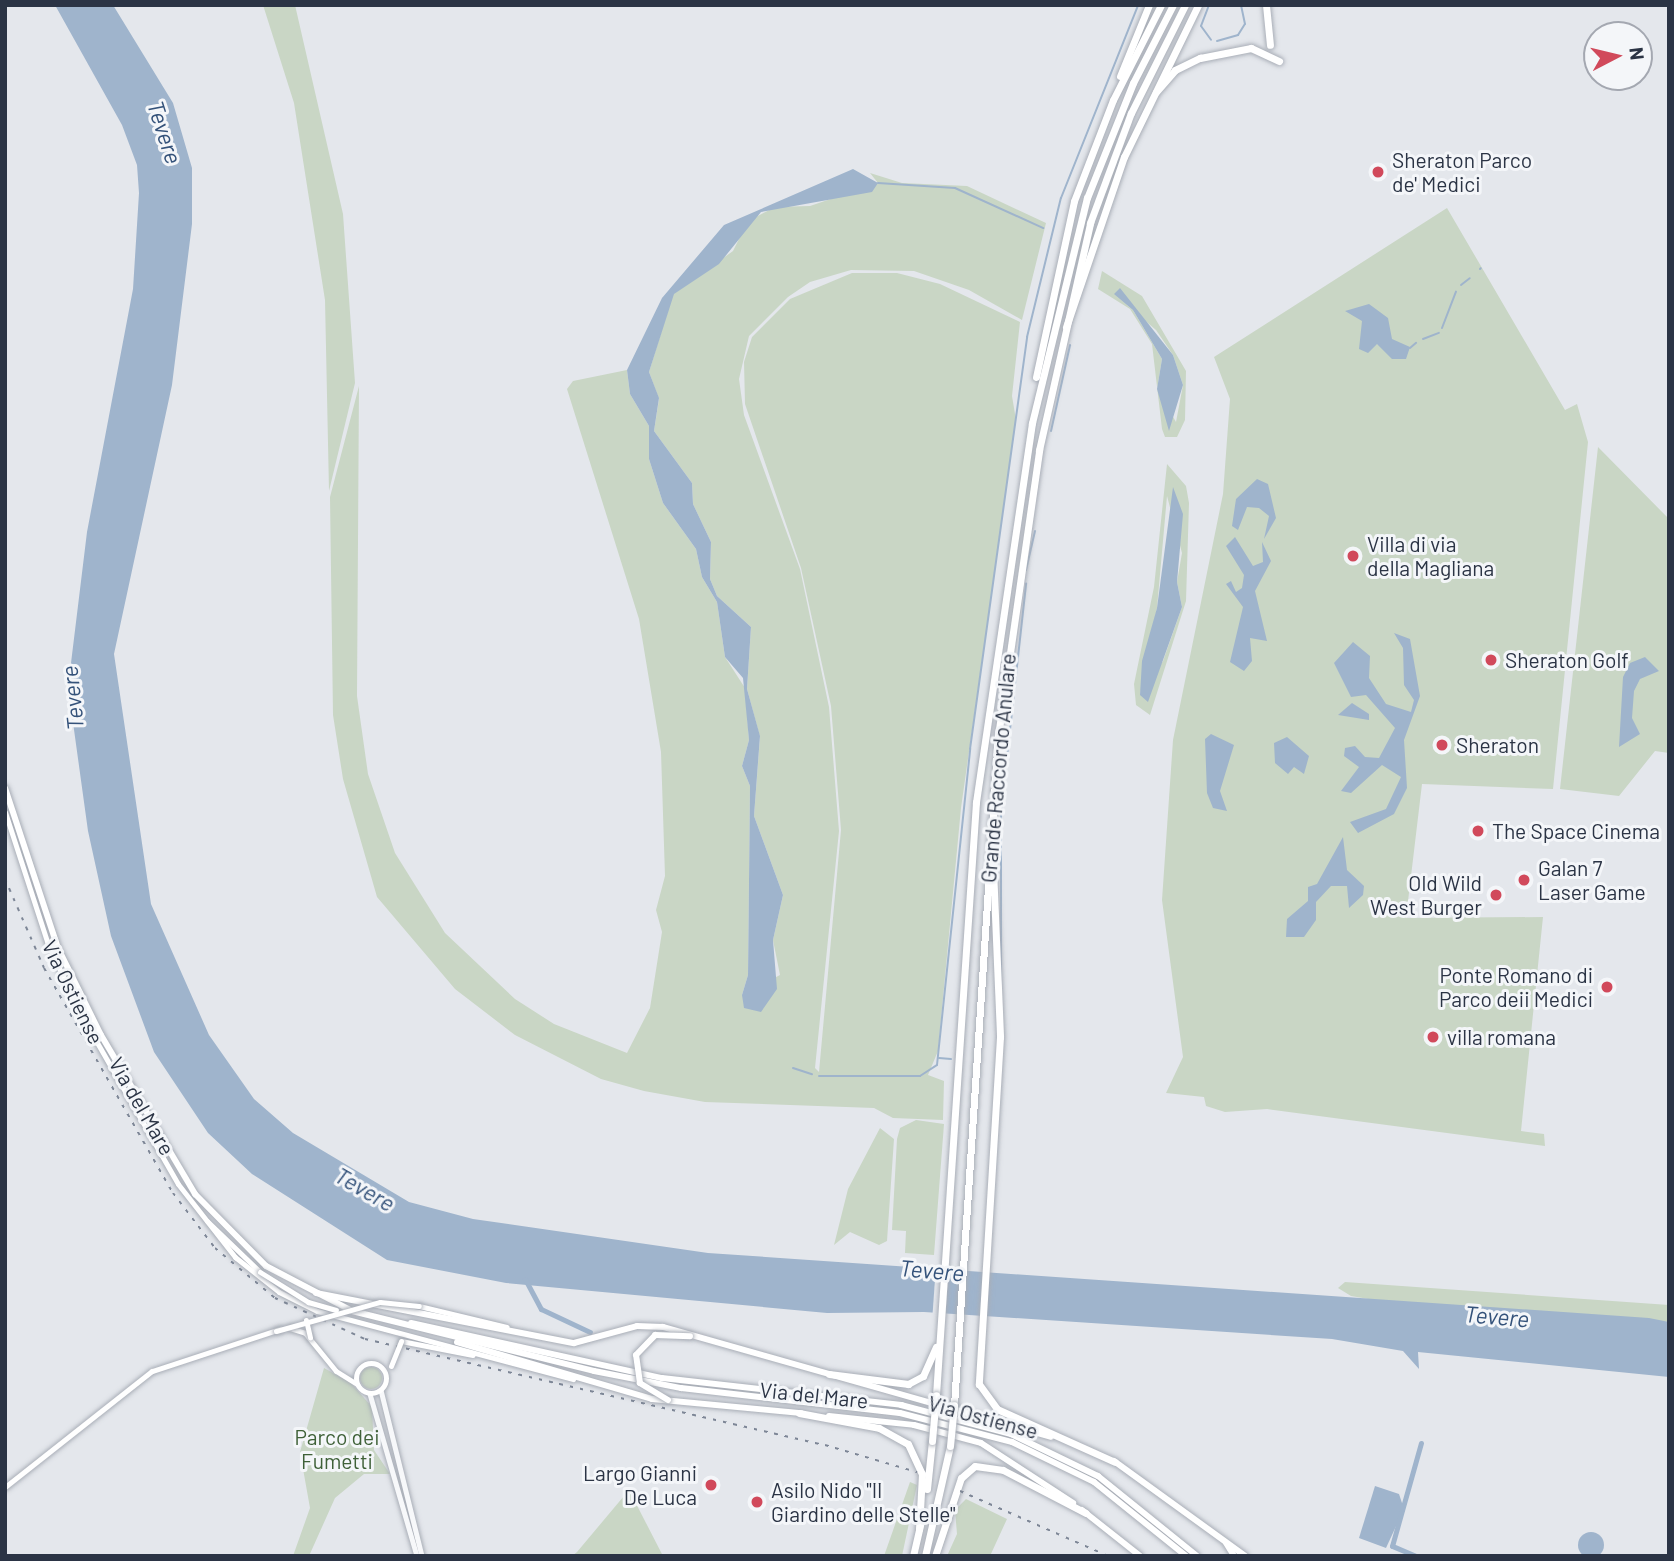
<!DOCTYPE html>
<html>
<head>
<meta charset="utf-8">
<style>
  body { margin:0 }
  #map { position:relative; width:1674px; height:1561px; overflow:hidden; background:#e4e7ec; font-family:Barlow,sans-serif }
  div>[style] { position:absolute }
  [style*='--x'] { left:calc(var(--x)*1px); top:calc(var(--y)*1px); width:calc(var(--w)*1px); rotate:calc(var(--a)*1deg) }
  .green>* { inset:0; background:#c9d6c5 }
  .round { border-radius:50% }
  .water>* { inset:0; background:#9fb4cc }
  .pier>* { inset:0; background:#e4e7ec; transform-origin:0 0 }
  .stream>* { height:2px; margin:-1px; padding:0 1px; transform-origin:1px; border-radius:1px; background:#9fb4cc }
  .canal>* { height:5px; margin:-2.5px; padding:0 2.5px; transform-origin:2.5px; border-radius:2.5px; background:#9fb4cc }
  .roads { filter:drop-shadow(0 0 2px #a9aeb7) drop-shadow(0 0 2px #a9aeb7) }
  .tertiary>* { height:4.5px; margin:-2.25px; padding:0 2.25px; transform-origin:2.25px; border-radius:2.25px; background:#f7f8fa }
  .secondary>* { height:5px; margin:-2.5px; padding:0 2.5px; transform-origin:2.5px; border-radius:2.5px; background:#fff }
  .secondary>.ring { margin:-2.5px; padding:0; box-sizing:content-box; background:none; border:5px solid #fff; border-radius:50% }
  .primary>* { height:6px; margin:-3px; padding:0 3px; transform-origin:3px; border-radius:3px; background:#fff }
  .motorway>* { height:7px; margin:-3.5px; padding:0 3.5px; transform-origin:3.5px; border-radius:3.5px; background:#fff }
  .rail>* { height:2px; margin-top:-1px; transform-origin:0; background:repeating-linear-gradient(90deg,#7d8696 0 3.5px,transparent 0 10.5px) }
  .bridges { filter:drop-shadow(0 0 2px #a9aeb7) drop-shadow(0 0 2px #a9aeb7) }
  .secondary-bridge>* { height:5px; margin:-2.5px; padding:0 2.5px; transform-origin:2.5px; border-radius:2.5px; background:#fff }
  .primary-bridge>* { height:6px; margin:-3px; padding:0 3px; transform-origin:3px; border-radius:3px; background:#fff }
  .motorway-bridge>* { height:7px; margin:-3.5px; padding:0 3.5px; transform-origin:3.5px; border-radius:3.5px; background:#fff }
  .dots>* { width:19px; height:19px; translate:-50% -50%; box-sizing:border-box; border:4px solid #f4f6f9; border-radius:50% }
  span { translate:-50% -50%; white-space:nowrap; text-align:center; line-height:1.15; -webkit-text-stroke:6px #f4f6f9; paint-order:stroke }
  .poi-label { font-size:21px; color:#2b3445 }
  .left { translate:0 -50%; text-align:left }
  .right { translate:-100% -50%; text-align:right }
  .street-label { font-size:21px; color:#2b3445 }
  .park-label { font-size:21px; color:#3f6138 }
  .water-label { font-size:23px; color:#34527a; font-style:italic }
  .frame { position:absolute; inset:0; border:7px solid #2b3445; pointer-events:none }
  .north { position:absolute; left:1583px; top:21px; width:70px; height:70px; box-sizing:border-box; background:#f4f6f9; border:2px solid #a4a8b1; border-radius:50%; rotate:83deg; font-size:19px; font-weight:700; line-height:28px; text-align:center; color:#2b3445 }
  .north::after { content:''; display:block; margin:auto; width:24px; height:32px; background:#d1495b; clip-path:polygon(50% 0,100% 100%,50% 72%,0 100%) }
</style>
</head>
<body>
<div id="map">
  <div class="green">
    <div style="clip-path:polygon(263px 5px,295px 5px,343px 214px,355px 383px,329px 491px,325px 300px,294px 103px)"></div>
    <div style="clip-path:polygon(870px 173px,902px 183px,967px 186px,1046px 223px,1022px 320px,969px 290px,914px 271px,851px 270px,810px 282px,788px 297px,749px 336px,739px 379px,744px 415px,800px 569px,829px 707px,839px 831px,815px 1068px,819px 1072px,841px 830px,831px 706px,801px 568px,745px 404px,744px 362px,752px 337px,790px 299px,852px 273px,897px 273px,940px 284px,1020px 322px,1012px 396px,1016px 420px,961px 808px,938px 1051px,928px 1075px,944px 1081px,943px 1120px,893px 1118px,874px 1108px,705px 1102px,644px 1091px,601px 1079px,515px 1035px,455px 989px,377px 897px,343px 779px,333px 715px,330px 497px,359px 386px,357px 696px,368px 774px,395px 853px,445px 933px,515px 999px,554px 1024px,627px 1053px,650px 1008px,662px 932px,656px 910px,665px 876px,661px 752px,639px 619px,567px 389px,573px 381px,627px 370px,630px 394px,649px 426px,649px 459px,663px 503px,696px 549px,702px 577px,717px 602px,725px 657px,745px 688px,749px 740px,742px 766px,750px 786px,748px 975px,742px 995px,780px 975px,773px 940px,783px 895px,754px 816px,760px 737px,747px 689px,751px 627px,717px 596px,710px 579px,711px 542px,693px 504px,692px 483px,654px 431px,659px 399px,649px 372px,673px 294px,733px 251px,748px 221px,775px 207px,810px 206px,878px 183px)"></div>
    <div style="clip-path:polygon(1447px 208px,1565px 410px,1577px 404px,1588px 442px,1553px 789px,1422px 784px,1406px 918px,1543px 917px,1521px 1131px,1544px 1134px,1545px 1146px,1267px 1109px,1225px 1112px,1206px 1106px,1204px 1097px,1166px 1093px,1183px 1057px,1162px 900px,1173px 740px,1223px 494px,1230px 399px,1214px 357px)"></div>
    <div style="clip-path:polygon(evenodd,1102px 271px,1142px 296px,1186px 371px,1185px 420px,1177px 437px,1165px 437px,1162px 429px,1152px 344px,1130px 309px,1098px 289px,1102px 271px,1114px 294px,1156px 330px,1173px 355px,1183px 385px,1176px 422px,1157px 389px,1162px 359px,1133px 310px,1114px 294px)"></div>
    <div style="clip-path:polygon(1598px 447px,1669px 519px,1669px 753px,1655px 751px,1619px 796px,1560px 789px)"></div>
    <div style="clip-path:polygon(evenodd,1167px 464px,1186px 486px,1189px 503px,1186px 601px,1150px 715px,1136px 705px,1134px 684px,1154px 587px,1167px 464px,1167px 496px,1182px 553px,1177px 582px,1182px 607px,1163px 661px,1140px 695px,1157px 608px,1167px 496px)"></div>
    <div style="clip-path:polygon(916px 1120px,944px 1124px,934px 1255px,905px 1253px,906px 1231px,892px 1230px,897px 1139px,900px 1128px)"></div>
    <div style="clip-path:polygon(880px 1128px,894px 1139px,887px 1241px,879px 1245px,850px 1232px,834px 1245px,848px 1189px)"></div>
    <div style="clip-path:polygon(1345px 1282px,1669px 1305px,1669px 1322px,1415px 1307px,1351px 1296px,1338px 1288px)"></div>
    <div class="round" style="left:360px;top:1367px;width:22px;height:22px"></div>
    <div style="clip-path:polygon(324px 1368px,351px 1383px,372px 1407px,374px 1450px,390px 1474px,364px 1474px,335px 1498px,309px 1556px,293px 1556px,310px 1508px,300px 1452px)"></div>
    <div style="clip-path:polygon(910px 1482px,917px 1485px,902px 1556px,884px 1556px)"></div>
    <div style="clip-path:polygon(629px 1490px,663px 1556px,572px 1556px,577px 1552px)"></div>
    <div style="clip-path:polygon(966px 1499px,1007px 1519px,990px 1556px,947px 1556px,957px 1534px,955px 1510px)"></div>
  </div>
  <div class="water">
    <div style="clip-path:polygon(55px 5px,113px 5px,173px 103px,192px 168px,192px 224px,172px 385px,114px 654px,151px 904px,209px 1035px,254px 1099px,293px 1133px,409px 1202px,473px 1219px,708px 1253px,1649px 1318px,1669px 1322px,1669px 1377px,1418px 1352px,1419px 1369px,1403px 1351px,1332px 1339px,924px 1312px,827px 1313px,506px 1283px,387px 1260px,252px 1174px,208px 1133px,154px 1052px,111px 936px,88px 831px,71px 708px,71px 663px,87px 532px,133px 289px,139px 193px,137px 165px,122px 125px)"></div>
    <div style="clip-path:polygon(853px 169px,878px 183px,872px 192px,761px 212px,719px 264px,674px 294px,649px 372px,659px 398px,654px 431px,692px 483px,693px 504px,711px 542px,710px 579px,717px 596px,751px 627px,747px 689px,760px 736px,754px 816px,783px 895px,773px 940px,777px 989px,761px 1012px,744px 1008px,742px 995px,748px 975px,750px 786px,742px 766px,749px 740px,743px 678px,725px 657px,717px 602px,702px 577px,696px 549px,663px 503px,649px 459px,649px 426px,630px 394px,627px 370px,662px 298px,724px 225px)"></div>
    <div style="clip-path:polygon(1120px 288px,1173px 355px,1183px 385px,1169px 431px,1157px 389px,1162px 359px,1133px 310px,1114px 294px)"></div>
    <div style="clip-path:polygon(1369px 304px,1388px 318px,1392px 339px,1410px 347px,1406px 359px,1392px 359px,1377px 344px,1368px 353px,1359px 349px,1362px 321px,1345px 311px)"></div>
    <div style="clip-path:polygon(1257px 479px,1268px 484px,1276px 518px,1264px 539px,1269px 516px,1259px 508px,1247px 507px,1238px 530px,1232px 526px,1236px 499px)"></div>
    <div style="clip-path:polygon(1173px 487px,1183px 514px,1177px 582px,1182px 607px,1148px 702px,1140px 695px,1142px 661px,1157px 608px)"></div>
    <div style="clip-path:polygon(1235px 537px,1253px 566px,1263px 562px,1262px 542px,1271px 561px,1255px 591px,1267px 641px,1250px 638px,1252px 661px,1244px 671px,1230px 662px,1243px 607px,1226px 584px,1231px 581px,1236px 592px,1242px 588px,1244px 575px,1226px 546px)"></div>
    <div style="clip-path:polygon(1394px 633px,1410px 639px,1420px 696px,1404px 740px,1407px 788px,1394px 814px,1358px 833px,1350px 822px,1386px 809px,1401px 777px,1382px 765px,1351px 793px,1341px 791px,1359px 767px,1344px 756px,1345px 748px,1355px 746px,1365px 757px,1379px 758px,1395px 728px,1366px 695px,1351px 697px,1334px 663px,1353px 642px,1370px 656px,1369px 678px,1386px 704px,1411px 712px,1414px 700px,1404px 685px,1403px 648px)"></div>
    <div style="clip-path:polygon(1645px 657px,1659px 671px,1640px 679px,1634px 691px,1632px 718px,1640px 734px,1619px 747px,1623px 677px,1630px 663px)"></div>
    <div style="clip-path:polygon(1352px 703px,1369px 714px,1369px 720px,1338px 715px)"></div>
    <div style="clip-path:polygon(1211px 734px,1234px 745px,1220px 791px,1227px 811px,1213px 808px,1207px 793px,1205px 739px)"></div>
    <div style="clip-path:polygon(1287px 737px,1309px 756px,1304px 774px,1294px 767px,1288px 774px,1275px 763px,1274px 743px)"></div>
    <div style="clip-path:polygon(1343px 837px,1347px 870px,1364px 886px,1363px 895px,1349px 908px,1347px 886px,1331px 886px,1316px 902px,1316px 920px,1304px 937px,1286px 937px,1287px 919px,1308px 901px,1308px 887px,1317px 884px)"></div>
    <div style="clip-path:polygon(1375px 1486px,1399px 1494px,1404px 1509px,1386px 1548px,1359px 1538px)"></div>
    <div class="round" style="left:1578px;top:1532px;width:26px;height:26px"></div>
  </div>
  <div class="pier">
    <div style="left:936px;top:1265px;width:13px;height:51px;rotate:4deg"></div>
  </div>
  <div class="stream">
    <div style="--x:1209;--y:5;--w:22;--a:111"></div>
    <div style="--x:1201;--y:26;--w:17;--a:54"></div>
    <div style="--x:1217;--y:41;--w:22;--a:-16"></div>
    <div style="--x:1238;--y:35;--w:13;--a:-58"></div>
    <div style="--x:1245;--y:24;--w:19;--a:-102"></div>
    <div style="--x:878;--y:183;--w:77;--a:3.7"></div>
    <div style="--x:955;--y:188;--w:97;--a:24.4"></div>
    <div style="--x:1480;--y:269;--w:1;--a:-45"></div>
    <div style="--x:1461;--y:285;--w:11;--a:-38"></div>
    <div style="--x:1442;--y:328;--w:39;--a:-69"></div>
    <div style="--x:1423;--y:339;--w:17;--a:-21"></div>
    <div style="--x:1410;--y:348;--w:8;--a:-40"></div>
    <div style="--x:1051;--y:431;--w:88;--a:-77.5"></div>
    <div style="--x:1026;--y:570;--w:40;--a:-77"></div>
    <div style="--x:1001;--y:984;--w:173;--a:-90"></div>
    <div style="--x:1001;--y:811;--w:229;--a:-83.7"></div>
    <div style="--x:939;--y:1058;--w:12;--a:5"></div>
    <div style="--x:793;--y:1068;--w:20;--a:18"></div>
    <div style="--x:819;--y:1076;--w:101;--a:0"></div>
    <div style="--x:920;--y:1076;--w:20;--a:-33"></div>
    <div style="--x:937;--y:1065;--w:318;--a:-84"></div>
    <div style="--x:970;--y:749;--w:416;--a:-82.1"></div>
    <div style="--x:1027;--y:337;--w:143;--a:-76.3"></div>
    <div style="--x:1061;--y:198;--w:208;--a:-68.2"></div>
  </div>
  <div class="canal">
    <div style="--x:525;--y:1279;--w:34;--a:62"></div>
    <div style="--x:541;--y:1309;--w:54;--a:25.1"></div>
    <div style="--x:1416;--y:1556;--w:26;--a:-157"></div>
    <div style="--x:1392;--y:1546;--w:107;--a:-74.3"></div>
  </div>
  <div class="roads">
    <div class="tertiary">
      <div style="--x:381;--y:1390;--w:171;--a:76.1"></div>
      <div style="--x:370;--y:1394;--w:169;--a:73.8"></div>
    </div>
    <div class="secondary">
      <div style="--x:5;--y:812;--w:139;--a:72"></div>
      <div style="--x:48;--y:944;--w:74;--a:65.2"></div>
      <div style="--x:79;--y:1011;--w:199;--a:60.2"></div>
      <div style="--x:178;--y:1184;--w:93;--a:52"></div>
      <div style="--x:235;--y:1257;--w:56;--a:38.5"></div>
      <div style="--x:279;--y:1292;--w:42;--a:26.6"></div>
      <div style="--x:317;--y:1311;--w:265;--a:14.9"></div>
      <div style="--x:207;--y:1221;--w:74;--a:43.9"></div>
      <div style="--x:419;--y:1306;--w:90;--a:13.4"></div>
      <div style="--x:290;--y:1328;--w:16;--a:18"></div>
      <div style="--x:305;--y:1333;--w:49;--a:50.8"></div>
      <div style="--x:336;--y:1371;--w:25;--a:32"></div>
      <div style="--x:401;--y:1341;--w:73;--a:11"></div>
      <div class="ring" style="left:356px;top:1363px;width:25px;height:25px"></div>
      <div style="--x:5;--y:1487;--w:187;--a:-38.3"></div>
      <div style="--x:152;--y:1371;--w:135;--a:-18.2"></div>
    </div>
    <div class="primary">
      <div style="--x:5;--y:788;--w:169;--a:71.7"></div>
      <div style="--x:58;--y:948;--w:97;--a:63.7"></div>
      <div style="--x:101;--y:1035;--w:185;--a:59.4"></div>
      <div style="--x:195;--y:1194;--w:101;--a:45.4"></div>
      <div style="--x:266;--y:1266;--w:97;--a:27.6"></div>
      <div style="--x:352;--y:1311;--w:249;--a:13.9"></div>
      <div style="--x:594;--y:1371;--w:89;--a:11.1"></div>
      <div style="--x:681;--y:1388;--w:220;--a:6.5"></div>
      <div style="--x:900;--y:1413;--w:116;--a:14.5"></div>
      <div style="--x:1012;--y:1442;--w:91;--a:26"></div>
      <div style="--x:1094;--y:1482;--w:118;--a:38.8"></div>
      <div style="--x:316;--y:1293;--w:263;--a:11"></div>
      <div style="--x:574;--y:1343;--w:65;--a:-15.1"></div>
      <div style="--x:637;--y:1326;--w:26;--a:2"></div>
      <div style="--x:663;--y:1327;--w:403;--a:15.8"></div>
      <div style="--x:411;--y:1323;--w:257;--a:12.4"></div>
      <div style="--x:662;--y:1378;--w:241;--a:6.4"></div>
      <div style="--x:901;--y:1405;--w:114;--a:14.8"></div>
      <div style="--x:1011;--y:1434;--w:97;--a:25.8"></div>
      <div style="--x:1098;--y:1476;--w:127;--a:38.9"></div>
      <div style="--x:457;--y:1342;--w:203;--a:16.3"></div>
      <div style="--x:652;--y:1399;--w:150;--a:5.4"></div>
      <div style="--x:829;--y:1416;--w:85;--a:6"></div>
      <div style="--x:914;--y:1425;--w:69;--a:15"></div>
      <div style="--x:981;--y:1443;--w:110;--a:33.1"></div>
      <div style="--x:1114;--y:1461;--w:162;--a:35.9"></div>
      <div style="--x:1082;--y:1510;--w:74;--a:38.4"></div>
      <div style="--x:1226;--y:1543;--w:15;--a:58"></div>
    </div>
    <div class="motorway">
      <div style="--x:1266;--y:5;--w:40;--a:84.3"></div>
      <div style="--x:1120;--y:76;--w:77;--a:-67.8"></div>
      <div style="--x:1156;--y:92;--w:29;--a:-49"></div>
      <div style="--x:1175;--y:70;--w:28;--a:-26"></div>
      <div style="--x:1200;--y:58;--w:52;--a:-11.1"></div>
      <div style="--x:1251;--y:48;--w:31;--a:25"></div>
      <div style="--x:1066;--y:327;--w:180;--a:-71.2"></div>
      <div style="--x:1124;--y:157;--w:169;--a:-64"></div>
      <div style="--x:1036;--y:377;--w:180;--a:-77.8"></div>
      <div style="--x:1074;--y:201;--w:108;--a:-68.9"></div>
      <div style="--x:1113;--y:100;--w:106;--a:-63.2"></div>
      <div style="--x:993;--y:868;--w:169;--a:87.6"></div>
      <div style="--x:1000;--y:1037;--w:348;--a:93.5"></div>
      <div style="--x:979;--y:1384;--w:31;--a:54"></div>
      <div style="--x:997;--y:1409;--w:129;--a:24.2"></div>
      <div style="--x:829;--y:1374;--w:80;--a:7.2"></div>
      <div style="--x:908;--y:1384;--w:17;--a:-28"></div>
      <div style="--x:923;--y:1376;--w:32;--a:-66"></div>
      <div style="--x:936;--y:1395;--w:594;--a:-86.14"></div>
      <div style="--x:976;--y:802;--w:383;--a:-81.6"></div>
      <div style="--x:1032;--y:423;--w:232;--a:-76.3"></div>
      <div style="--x:1087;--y:198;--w:124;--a:-68.2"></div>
      <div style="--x:1133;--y:83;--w:88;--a:-62.9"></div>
      <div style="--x:954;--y:1405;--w:670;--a:-86.24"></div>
      <div style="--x:998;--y:736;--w:289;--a:-81.8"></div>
      <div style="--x:1039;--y:450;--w:233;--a:-77.3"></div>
      <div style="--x:1090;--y:223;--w:117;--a:-69.6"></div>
      <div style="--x:1131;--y:113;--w:121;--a:-63.4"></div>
      <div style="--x:799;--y:1413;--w:81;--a:10.6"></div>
      <div style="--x:879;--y:1428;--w:33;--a:29"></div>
      <div style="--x:908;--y:1444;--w:33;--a:65"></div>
      <div style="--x:922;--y:1474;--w:55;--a:93.1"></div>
      <div style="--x:927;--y:1489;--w:48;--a:-84.1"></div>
      <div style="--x:913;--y:1556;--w:32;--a:-77"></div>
      <div style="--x:925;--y:1556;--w:113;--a:-77.2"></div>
      <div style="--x:935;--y:1556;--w:82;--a:-71.6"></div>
      <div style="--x:961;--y:1478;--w:18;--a:-41"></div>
      <div style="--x:975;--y:1466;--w:28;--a:8"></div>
      <div style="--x:1003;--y:1470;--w:93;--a:27.4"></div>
    </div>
  </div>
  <div class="rail">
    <div style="--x:5;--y:879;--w:97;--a:66.3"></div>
    <div style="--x:44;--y:968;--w:259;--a:60.2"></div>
    <div style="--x:173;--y:1193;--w:69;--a:52.6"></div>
    <div style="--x:215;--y:1248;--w:78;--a:39.8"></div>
    <div style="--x:275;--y:1298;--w:99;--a:24.5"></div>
    <div style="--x:365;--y:1339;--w:472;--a:13"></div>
    <div style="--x:825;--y:1445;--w:96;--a:16.4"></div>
    <div style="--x:960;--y:1491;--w:162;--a:23.7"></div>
  </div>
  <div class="bridges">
    <div class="secondary-bridge">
      <div style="--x:260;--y:1272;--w:57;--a:32"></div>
      <div style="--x:308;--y:1302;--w:29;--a:16"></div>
      <div style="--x:306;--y:1320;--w:18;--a:77"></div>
      <div style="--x:276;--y:1331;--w:108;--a:-15.6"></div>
      <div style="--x:380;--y:1302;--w:39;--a:6"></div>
      <div style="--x:391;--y:1366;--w:27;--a:-68"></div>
    </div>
    <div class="primary-bridge">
      <div style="--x:668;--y:1400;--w:33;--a:-149"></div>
      <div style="--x:640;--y:1383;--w:28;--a:-98"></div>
      <div style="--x:636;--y:1355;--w:28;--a:-46"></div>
      <div style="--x:655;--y:1335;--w:35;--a:2"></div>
    </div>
    <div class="motorway-bridge">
      <div style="--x:932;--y:1441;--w:46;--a:-85"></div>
      <div style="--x:950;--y:1446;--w:41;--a:-84.4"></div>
    </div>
  </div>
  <div class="dots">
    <div style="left:1378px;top:172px;background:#d1495b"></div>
    <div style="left:1353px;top:556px;background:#d1495b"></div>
    <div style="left:1491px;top:660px;background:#d1495b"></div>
    <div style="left:1442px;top:745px;background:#d1495b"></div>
    <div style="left:1478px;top:831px;background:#d1495b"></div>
    <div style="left:1524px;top:880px;background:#d1495b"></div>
    <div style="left:1496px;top:895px;background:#d1495b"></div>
    <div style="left:1607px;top:987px;background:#d1495b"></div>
    <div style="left:1433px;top:1037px;background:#d1495b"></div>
    <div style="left:711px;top:1485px;background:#d1495b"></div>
    <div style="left:757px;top:1502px;background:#d1495b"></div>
  </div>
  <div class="poi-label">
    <span class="left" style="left:1392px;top:172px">Sheraton Parco<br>de' Medici</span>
    <span class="left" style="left:1367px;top:556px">Villa di via<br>della Magliana</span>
    <span class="left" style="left:1505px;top:660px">Sheraton Golf</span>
    <span class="left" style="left:1456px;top:745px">Sheraton</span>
    <span class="left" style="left:1492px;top:831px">The Space Cinema</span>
    <span class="left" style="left:1538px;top:880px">Galan 7<br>Laser Game</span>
    <span class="right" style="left:1482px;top:895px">Old Wild<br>West Burger</span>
    <span class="right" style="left:1593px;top:987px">Ponte Romano di<br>Parco deii Medici</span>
    <span class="left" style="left:1447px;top:1037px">villa romana</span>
    <span class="right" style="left:697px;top:1485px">Largo Gianni<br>De Luca</span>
    <span class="left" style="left:771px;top:1502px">Asilo Nido "Il<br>Giardino delle Stelle"</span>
  </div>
  <div class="street-label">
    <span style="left:998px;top:768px;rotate:-85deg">Grande Raccordo Anulare</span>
    <span style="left:73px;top:992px;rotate:64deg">Via Ostiense</span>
    <span style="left:142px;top:1106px;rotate:60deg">Via del Mare</span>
    <span style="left:814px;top:1395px;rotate:6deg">Via del Mare</span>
    <span style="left:983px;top:1417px;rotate:15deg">Via Ostiense</span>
  </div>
  <div class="park-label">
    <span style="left:337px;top:1449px">Parco dei<br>Fumetti</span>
  </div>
  <div class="water-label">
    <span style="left:165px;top:132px;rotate:72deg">Tevere</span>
    <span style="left:72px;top:698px;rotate:-96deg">Tevere</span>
    <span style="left:365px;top:1189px;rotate:30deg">Tevere</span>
    <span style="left:932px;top:1270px;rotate:5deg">Tevere</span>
    <span style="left:1497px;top:1316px;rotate:5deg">Tevere</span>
  </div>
  <div class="frame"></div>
  <div class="north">N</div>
</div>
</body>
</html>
